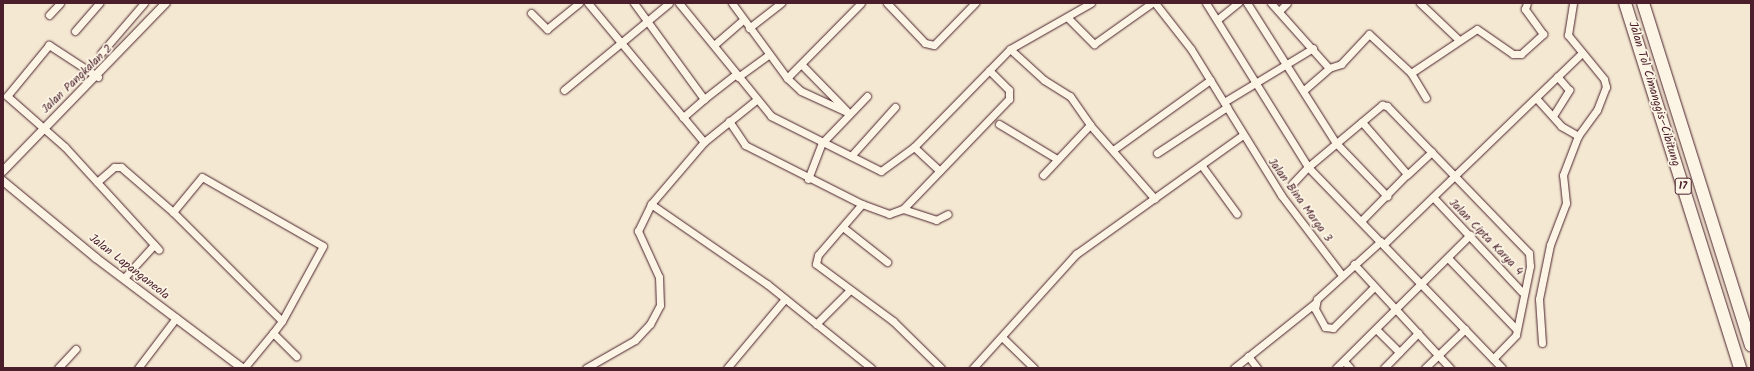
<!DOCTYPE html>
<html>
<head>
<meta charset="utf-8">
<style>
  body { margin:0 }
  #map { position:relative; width:1754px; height:371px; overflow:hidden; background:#f4e8d2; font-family:Kalam,sans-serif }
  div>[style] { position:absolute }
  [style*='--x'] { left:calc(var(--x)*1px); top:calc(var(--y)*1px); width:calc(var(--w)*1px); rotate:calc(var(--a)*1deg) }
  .roads { filter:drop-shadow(0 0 1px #4a1f2b) drop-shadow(0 0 1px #4a1f2b) }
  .minor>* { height:7px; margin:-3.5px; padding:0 3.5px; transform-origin:3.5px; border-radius:3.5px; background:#fcf5e5 }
  .tertiary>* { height:8px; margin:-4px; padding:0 4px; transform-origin:4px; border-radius:4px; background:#fcf5e5 }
  .motorway>* { height:12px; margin:-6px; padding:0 6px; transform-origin:6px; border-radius:6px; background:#fcf5e5 }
  span { translate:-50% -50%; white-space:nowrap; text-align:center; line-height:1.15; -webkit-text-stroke:3.5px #fcf5e5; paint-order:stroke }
  .shield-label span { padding:1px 3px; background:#fcf5e5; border:1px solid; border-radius:3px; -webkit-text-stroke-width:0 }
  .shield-label { font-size:11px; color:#4a1f2b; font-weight:700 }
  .street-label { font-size:12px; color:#4a1f2b }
  .frame { position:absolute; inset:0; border:4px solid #4a1f2b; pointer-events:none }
</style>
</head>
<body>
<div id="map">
  <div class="roads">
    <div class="minor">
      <div style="--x:588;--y:3;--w:181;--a:50.2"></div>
      <div style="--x:634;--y:3;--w:119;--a:53.9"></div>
      <div style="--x:704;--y:99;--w:28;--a:139"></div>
      <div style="--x:679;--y:3;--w:146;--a:50.8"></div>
      <div style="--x:771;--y:116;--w:123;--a:26.6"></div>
      <div style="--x:881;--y:171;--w:41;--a:-36"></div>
      <div style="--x:914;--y:147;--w:137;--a:-45.6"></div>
      <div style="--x:1010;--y:49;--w:93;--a:-29.6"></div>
      <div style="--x:732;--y:3;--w:93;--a:53.7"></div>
      <div style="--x:787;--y:78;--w:19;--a:43"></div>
      <div style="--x:801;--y:91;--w:53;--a:24.6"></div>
      <div style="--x:887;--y:3;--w:55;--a:46.5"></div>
      <div style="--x:925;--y:43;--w:9;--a:13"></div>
      <div style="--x:934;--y:45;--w:59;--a:-45.7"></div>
      <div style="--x:1155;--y:3;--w:58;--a:52"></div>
      <div style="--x:1191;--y:49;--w:172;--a:58.3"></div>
      <div style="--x:1281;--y:195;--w:101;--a:52.7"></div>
      <div style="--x:1206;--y:3;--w:193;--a:58.1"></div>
      <div style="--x:1308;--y:167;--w:279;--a:46"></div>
      <div style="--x:1247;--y:3;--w:166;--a:57.6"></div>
      <div style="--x:1336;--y:143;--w:74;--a:46.1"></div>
      <div style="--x:1271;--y:3;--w:87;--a:48.3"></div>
      <div style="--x:1420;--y:3;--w:54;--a:43.5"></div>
      <div style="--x:1279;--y:11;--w:11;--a:-45"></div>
      <div style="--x:531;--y:13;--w:23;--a:45"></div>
      <div style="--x:547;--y:29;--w:41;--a:-39.1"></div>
      <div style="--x:49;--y:15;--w:16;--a:-47"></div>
      <div style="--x:1068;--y:18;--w:37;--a:45"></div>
      <div style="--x:1094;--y:44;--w:71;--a:-35.3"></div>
      <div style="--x:1218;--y:19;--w:26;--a:-39"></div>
      <div style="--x:749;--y:28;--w:41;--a:-38"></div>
      <div style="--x:75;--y:31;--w:37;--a:-49"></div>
      <div style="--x:714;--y:45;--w:38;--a:-41"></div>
      <div style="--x:1010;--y:49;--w:46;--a:42.4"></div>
      <div style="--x:1044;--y:80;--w:31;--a:32"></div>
      <div style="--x:1070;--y:96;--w:35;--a:55"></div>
      <div style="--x:1090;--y:125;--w:98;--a:48.7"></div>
      <div style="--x:101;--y:53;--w:66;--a:-49.3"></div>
      <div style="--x:803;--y:66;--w:62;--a:45.7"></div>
      <div style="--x:1411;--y:73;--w:79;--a:-33.7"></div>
      <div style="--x:1477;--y:29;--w:44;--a:34.8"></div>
      <div style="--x:1513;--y:54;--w:8;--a:0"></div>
      <div style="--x:1521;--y:54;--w:30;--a:-42"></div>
      <div style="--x:1543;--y:34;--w:31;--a:-126"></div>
      <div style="--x:1525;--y:9;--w:6;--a:-72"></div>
      <div style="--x:98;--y:77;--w:59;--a:-146.9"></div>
      <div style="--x:49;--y:45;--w:66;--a:129.5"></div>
      <div style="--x:7;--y:96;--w:77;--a:41.3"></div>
      <div style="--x:65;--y:147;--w:139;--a:47.6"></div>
      <div style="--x:738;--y:77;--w:37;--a:-36"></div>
      <div style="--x:787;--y:78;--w:105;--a:-45.4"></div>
      <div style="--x:564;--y:90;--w:136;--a:-39.6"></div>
      <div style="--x:1304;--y:90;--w:33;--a:-41"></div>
      <div style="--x:1329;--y:68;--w:13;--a:-18"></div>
      <div style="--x:1341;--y:64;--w:41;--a:-47"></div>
      <div style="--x:1369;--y:34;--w:57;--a:42.9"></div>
      <div style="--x:1411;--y:73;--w:29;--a:59"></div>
      <div style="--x:1536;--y:98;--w:38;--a:48"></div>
      <div style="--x:1561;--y:126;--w:20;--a:30"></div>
      <div style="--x:704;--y:99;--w:41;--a:-38"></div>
      <div style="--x:1224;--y:102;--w:104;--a:-31.2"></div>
      <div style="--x:1553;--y:116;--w:31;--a:-58"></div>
      <div style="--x:1569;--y:90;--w:18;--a:-131"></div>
      <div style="--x:729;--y:121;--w:29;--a:56"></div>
      <div style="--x:745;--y:145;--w:131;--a:26.8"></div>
      <div style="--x:862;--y:204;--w:29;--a:20"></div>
      <div style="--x:889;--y:214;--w:15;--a:-20"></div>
      <div style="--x:903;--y:209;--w:35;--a:18"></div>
      <div style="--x:936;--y:220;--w:13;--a:-27"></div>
      <div style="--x:999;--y:124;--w:68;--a:31.1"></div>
      <div style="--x:914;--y:147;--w:35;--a:43"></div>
      <div style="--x:1113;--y:150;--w:120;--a:-35.8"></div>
      <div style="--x:1157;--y:153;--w:84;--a:-33.3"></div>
      <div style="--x:851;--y:156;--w:66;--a:-48.1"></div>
      <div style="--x:1202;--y:166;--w:59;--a:53.9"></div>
      <div style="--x:1043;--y:175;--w:69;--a:-46.8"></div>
      <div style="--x:1407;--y:175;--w:34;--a:-43"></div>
      <div style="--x:808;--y:179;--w:39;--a:-69"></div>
      <div style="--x:822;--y:143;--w:65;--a:-46.2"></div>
      <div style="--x:97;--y:182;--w:23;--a:-41"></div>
      <div style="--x:114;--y:167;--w:7;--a:0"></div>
      <div style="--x:121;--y:167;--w:69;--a:40.9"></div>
      <div style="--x:173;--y:212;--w:154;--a:45"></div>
      <div style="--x:282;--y:321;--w:15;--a:127"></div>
      <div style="--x:273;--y:333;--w:33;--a:45"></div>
      <div style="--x:1292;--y:184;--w:23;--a:-47"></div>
      <div style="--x:1308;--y:167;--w:97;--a:-40"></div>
      <div style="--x:1382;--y:105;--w:5;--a:11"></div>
      <div style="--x:1387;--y:106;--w:204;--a:46"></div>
      <div style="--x:1529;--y:253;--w:13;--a:86"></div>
      <div style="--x:1530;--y:266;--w:70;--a:101.5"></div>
      <div style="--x:1516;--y:335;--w:33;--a:134"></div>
      <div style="--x:1433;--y:197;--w:130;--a:46.9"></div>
      <div style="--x:651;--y:204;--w:141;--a:34.6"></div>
      <div style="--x:767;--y:284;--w:134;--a:38.9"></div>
      <div style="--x:862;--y:204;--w:67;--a:130.8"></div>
      <div style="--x:818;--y:255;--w:9;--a:103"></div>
      <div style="--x:816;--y:264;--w:96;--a:36.5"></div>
      <div style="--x:893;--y:321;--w:67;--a:44.4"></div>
      <div style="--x:903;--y:209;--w:153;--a:-46.1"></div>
      <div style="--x:1009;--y:99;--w:9;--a:-90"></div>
      <div style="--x:1009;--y:90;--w:28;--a:-135"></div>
      <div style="--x:173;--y:212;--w:45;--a:-50.4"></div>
      <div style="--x:202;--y:177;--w:139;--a:29.7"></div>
      <div style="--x:323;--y:246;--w:85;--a:118.7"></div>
      <div style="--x:1361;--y:221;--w:66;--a:-45.6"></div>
      <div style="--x:1407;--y:174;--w:69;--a:-130.9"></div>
      <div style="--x:844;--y:228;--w:55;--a:38.3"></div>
      <div style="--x:1384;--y:244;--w:274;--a:-44"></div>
      <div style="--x:1448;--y:258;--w:98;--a:46.2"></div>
      <div style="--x:1354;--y:264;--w:142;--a:47.3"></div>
      <div style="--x:124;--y:278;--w:45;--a:-47.7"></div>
      <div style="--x:1374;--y:287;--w:58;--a:135"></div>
      <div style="--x:1333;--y:328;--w:8;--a:-173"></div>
      <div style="--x:1325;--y:327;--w:21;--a:-119"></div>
      <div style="--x:1315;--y:309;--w:10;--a:-79"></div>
      <div style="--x:1317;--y:299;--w:86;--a:-42.2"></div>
      <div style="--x:816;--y:324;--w:48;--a:-45"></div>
      <div style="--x:1376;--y:329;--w:33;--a:45"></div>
      <div style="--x:1003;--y:338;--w:43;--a:44.1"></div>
      <div style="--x:1542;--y:343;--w:44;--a:-93.9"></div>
      <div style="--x:1539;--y:299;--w:55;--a:-78.5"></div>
      <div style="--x:1550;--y:245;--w:45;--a:-69.1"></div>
      <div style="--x:1566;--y:203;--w:28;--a:-96"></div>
      <div style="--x:1563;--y:175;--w:42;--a:-69"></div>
      <div style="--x:1578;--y:136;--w:32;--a:-54"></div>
      <div style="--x:1597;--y:110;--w:25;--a:-69"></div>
      <div style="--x:1606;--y:87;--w:8;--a:-104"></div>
      <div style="--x:1604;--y:79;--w:57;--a:-129.3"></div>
      <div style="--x:1568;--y:35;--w:32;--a:-81"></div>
      <div style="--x:1248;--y:356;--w:15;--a:53"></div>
      <div style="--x:1344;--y:361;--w:9;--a:49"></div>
      <div style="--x:58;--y:368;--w:26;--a:-47"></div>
      <div style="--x:138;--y:368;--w:63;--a:-52.8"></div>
      <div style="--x:244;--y:368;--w:45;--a:-50.4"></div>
      <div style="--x:586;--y:368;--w:56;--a:-29.7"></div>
      <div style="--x:635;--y:340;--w:22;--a:-47"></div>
      <div style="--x:650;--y:324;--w:21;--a:-62"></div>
      <div style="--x:660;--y:305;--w:28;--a:-92"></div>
      <div style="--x:659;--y:277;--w:51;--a:-114.5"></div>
      <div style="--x:638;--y:231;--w:30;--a:-64"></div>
      <div style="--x:651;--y:204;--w:82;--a:-49.5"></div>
      <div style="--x:704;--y:142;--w:67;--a:-38.9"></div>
      <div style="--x:727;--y:368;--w:90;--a:-50"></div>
      <div style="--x:973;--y:368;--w:154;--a:-47.9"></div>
      <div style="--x:1076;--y:254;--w:205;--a:-35.5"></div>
      <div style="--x:1234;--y:368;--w:104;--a:-38.7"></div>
      <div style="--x:1336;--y:368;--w:189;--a:-44.8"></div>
      <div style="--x:1384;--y:368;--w:49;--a:-45.8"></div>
      <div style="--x:1425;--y:368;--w:56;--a:-44.3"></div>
    </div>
    <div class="tertiary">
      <div style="--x:3;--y:171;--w:234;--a:-45.9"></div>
      <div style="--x:3;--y:181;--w:121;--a:39.6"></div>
      <div style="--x:96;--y:258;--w:183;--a:37"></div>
    </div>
    <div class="motorway">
      <div style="--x:1625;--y:3;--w:383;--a:72.5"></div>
      <div style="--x:1643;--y:3;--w:359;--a:72.5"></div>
    </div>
  </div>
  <div class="shield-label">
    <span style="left:1683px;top:186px">17</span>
  </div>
  <div class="street-label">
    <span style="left:77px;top:79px;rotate:-44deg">Jalan Pangkalan 2</span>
    <span style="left:1654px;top:94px;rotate:73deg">Jalan Tol Cimanggis–Cibitung</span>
    <span style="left:1300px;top:200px;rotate:54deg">Jalan Bina Marga 3</span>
    <span style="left:1486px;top:237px;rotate:46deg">Jalan Cipta Karya 4</span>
    <span style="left:129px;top:267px;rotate:38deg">Jalan Lapanganeola</span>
  </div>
  <div class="frame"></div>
</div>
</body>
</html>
